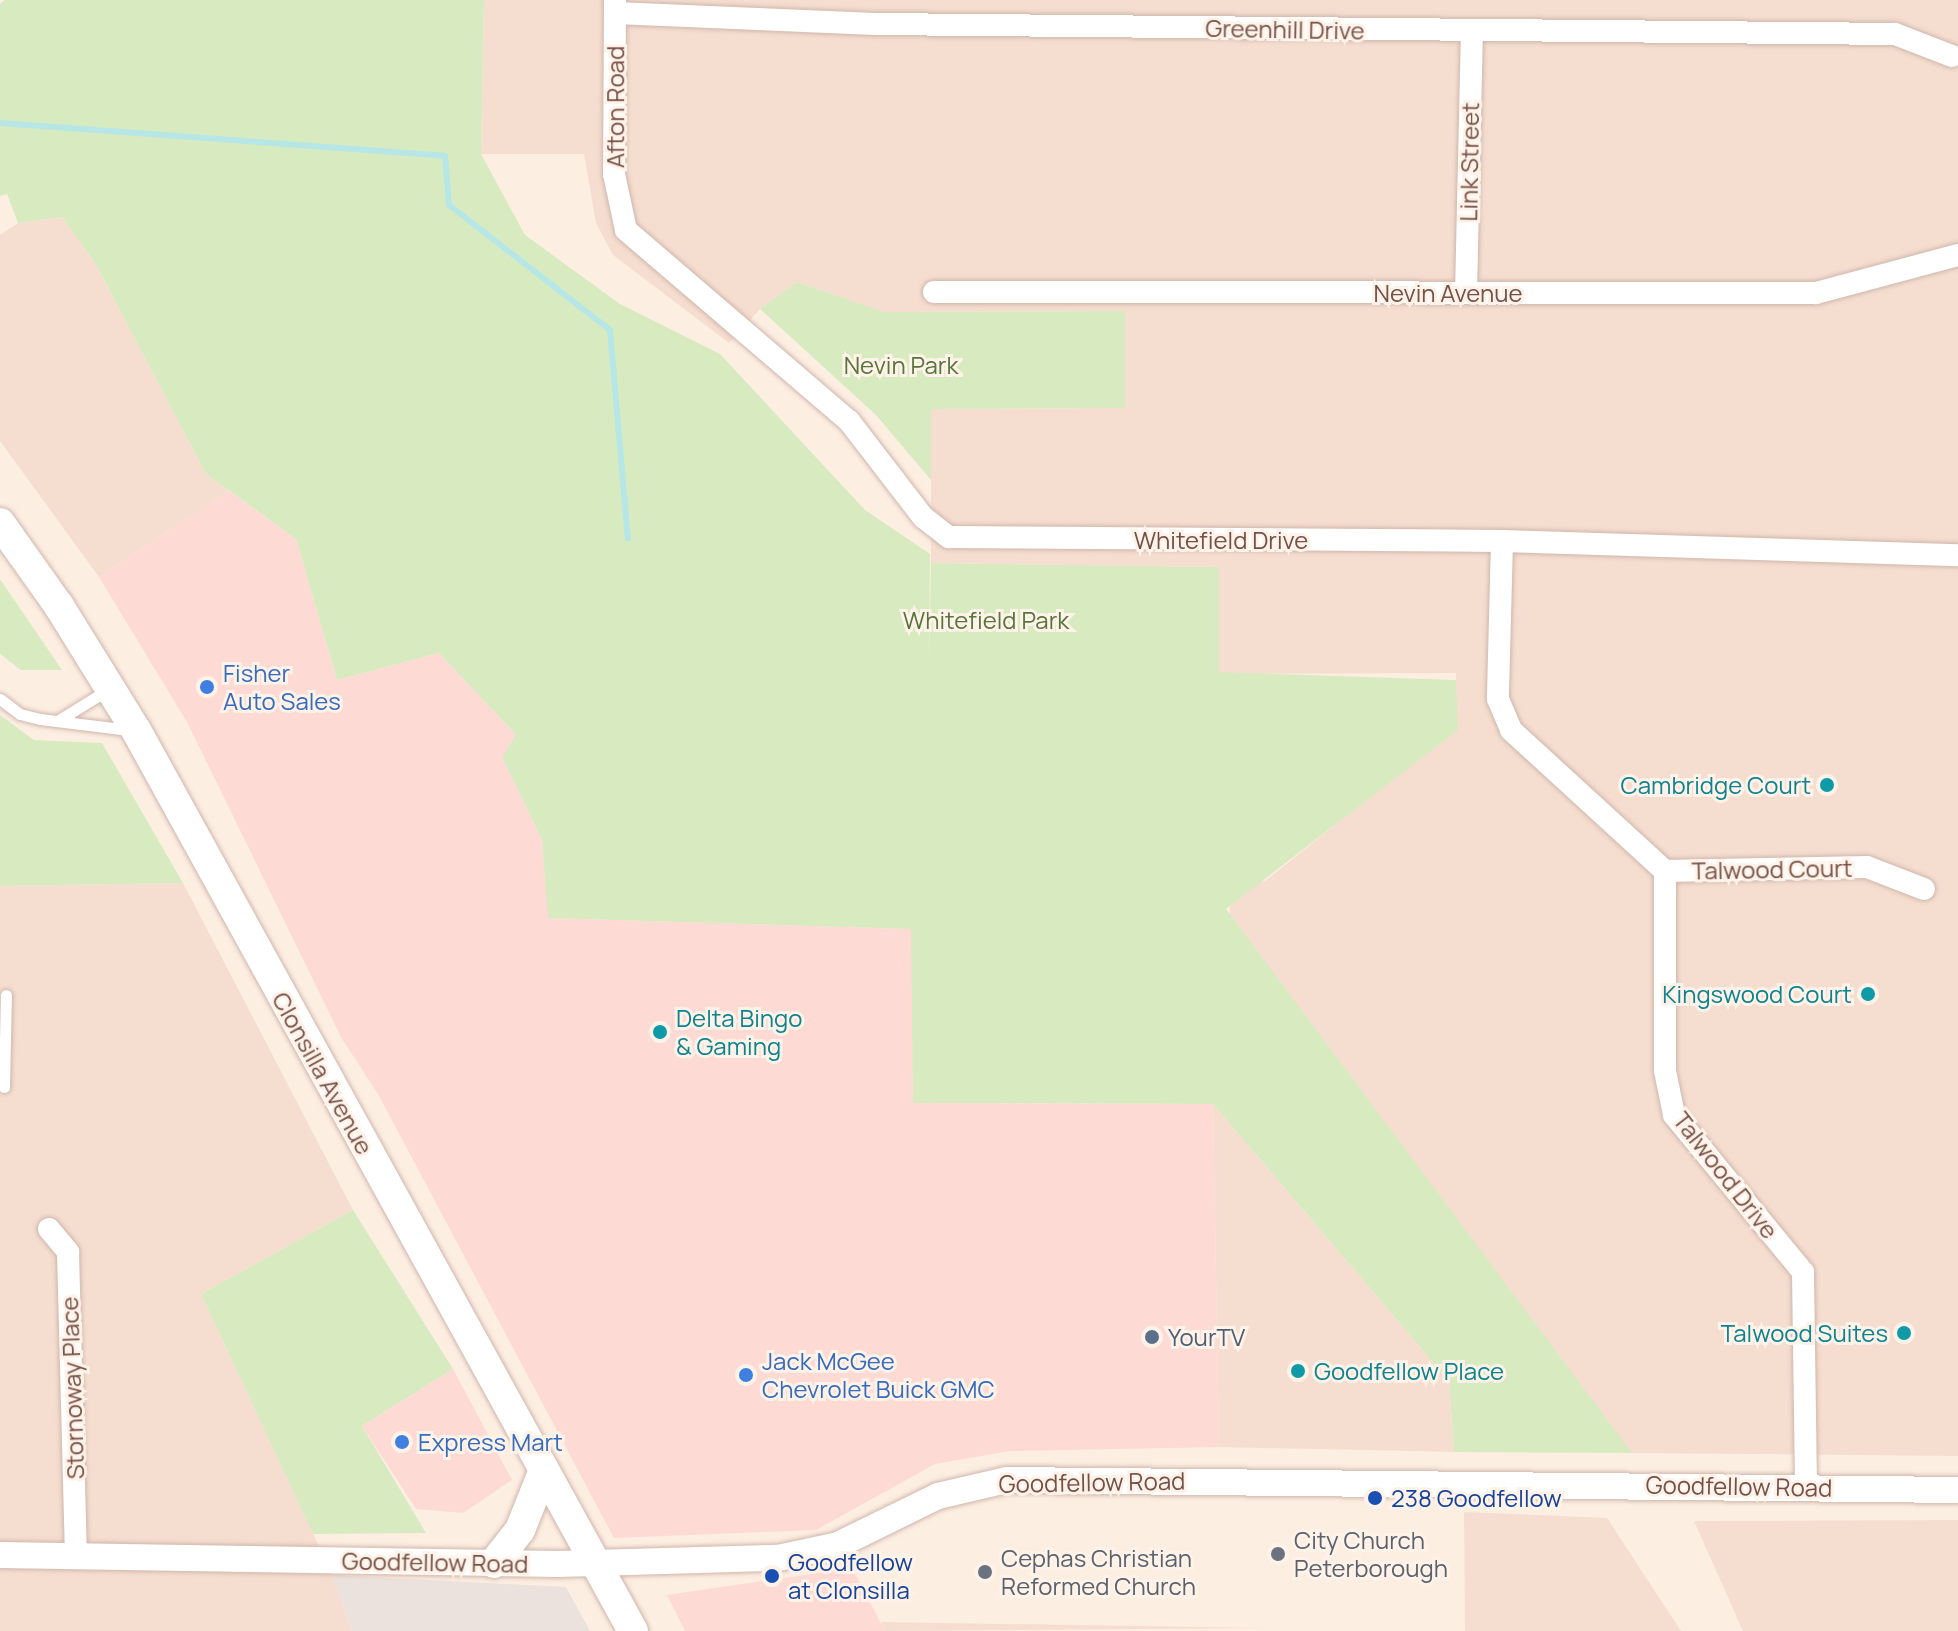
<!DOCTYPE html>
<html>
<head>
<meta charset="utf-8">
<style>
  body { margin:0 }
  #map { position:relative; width:1958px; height:1631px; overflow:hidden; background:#fdeee2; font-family:Manrope,sans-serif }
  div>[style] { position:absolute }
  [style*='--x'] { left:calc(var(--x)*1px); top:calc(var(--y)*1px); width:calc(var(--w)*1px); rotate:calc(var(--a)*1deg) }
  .residential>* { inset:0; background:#f5ded0 }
  .commercial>* { inset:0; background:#fedad5 }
  .industrial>* { inset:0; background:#ece2dd }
  .green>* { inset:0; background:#d8ebc0 }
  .stream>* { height:6px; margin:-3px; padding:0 3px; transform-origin:3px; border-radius:3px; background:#b6e7e6 }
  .roads { filter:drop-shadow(0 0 2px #d0b6ab) drop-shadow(0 0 2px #d0b6ab) }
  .service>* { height:11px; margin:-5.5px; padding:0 5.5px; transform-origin:5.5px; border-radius:5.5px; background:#fff }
  .minor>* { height:22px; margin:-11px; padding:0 11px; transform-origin:11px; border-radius:11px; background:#fff }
  .tertiary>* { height:26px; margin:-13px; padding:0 13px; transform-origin:13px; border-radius:13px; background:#fff }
  .secondary>* { height:30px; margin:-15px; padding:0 15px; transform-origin:15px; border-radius:15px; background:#fff }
  .dots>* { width:22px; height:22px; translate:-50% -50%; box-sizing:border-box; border:4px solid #fff3e9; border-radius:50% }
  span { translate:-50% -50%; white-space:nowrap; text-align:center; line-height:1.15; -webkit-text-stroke:6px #fff3e9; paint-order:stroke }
  .street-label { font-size:24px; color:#755047 }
  .park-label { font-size:24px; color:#57753c }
  .shop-label { font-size:24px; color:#366cbe }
  .left { translate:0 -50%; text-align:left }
  .culture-label { font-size:24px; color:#0d838f }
  .right { translate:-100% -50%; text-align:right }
  .service-label { font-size:24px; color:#4e5e75 }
  .transit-label { font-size:24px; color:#164399 }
  .worship-label { font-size:24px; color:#5b616d }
</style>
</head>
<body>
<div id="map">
  <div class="residential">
    <div style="clip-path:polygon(484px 0,1958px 0,1958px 1456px,1632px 1453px,1228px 955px,1231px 880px,1265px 881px,1455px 729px,1456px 673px,1219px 674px,1218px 567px,931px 563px,931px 409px,1125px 408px,1125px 311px,883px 312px,797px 282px,760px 309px,729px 343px,613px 255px,596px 223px,584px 154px,481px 154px)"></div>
    <div style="clip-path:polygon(62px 217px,95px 263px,206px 474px,229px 491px,99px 577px,0 441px,0 235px,18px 223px)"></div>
    <div style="clip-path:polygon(183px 883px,353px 1210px,201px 1294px,332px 1574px,352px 1631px,0 1631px,0 886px)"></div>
    <div style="clip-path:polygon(1213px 1104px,1449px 1381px,1454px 1452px,1219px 1447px)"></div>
    <div style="clip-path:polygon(1464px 1512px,1607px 1518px,1681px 1631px,1465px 1631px)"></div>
    <div style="clip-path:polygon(1958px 1520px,1958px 1631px,1743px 1631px,1694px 1521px)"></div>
    <div style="clip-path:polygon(881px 1622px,1265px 1628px,885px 1631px)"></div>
  </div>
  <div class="commercial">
    <div style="clip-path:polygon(229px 491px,296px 539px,337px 680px,439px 653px,517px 736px,502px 757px,542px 840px,549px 918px,912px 929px,914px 1103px,1213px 1104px,1219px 1447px,1010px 1451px,935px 1464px,816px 1530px,614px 1538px,378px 1094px,342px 1039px,187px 722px,99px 577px)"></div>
    <div style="clip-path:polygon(453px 1369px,512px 1480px,463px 1513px,416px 1509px,362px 1426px)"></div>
    <div style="clip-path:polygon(852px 1568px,885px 1631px,685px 1631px,667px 1595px)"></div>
  </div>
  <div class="industrial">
    <div style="clip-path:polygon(332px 1575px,566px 1587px,590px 1631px,352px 1631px)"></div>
  </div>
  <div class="green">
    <div style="clip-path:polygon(5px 0,484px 0,481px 154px,525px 235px,620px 304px,720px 354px,865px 510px,930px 554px,929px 662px,931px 563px,1219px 567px,1219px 672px,1456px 680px,1458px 730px,1226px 909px,1632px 1453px,1454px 1452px,1449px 1381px,1213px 1104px,913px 1103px,911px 929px,548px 918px,542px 840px,502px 757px,516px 735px,439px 653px,337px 680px,296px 539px,206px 474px,95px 263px,62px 217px,18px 223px,7px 194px,0 196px,0 4px)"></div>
    <div style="clip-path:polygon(797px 282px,884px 312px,1125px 311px,1125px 408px,931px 409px,931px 480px,876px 415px,760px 309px)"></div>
    <div style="clip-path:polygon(0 579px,62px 670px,21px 670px,0 654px)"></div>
    <div style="clip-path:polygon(0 715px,34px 740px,102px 743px,183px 883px,0 886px)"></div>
    <div style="clip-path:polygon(353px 1210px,453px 1369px,362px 1426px,426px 1533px,313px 1534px,201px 1294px)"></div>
  </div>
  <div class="stream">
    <div style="--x:0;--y:123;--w:446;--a:4.2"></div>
    <div style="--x:445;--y:156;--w:49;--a:85.3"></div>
    <div style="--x:449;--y:205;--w:204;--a:37.8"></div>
    <div style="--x:610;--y:330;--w:209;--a:85.1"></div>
  </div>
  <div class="roads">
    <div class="service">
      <div style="--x:0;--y:699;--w:25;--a:37"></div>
      <div style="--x:20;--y:714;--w:21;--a:14"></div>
      <div style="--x:40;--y:719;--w:90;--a:7"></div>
      <div style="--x:59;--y:720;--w:59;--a:-31.8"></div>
      <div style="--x:4;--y:1087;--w:92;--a:-88.8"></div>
    </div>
    <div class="minor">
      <div style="--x:615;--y:0;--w:174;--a:90.3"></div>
      <div style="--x:614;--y:174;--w:57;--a:77.9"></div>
      <div style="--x:626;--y:230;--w:294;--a:40.6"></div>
      <div style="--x:849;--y:421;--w:121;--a:52.4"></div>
      <div style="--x:923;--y:517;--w:33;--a:38"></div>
      <div style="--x:949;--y:537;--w:553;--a:0.41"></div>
      <div style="--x:1502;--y:541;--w:456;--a:1.8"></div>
      <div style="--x:615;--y:13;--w:261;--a:2.4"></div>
      <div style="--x:876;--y:24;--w:1019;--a:0.56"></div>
      <div style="--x:1895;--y:34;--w:61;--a:21.1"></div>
      <div style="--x:934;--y:292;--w:882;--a:0.06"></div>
      <div style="--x:1816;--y:293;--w:147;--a:-15"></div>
      <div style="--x:1466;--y:293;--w:261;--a:-88.7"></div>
      <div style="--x:1502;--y:541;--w:158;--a:91.5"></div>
      <div style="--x:1498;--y:699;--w:34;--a:67"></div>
      <div style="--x:1511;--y:730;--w:209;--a:42.5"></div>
      <div style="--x:1665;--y:871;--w:200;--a:90"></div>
      <div style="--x:1665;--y:1071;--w:45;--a:78.4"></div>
      <div style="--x:1674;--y:1115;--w:203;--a:50.6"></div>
      <div style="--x:1803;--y:1272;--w:216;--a:89.2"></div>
      <div style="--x:1665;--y:871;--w:202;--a:-1.1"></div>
      <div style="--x:1867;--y:867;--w:61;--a:21.1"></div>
      <div style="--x:49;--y:1229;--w:30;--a:50"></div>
      <div style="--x:68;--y:1252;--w:302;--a:88.5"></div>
    </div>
    <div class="tertiary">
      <div style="--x:0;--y:1555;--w:558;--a:0.92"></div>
      <div style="--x:558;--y:1564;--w:220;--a:-1.6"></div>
      <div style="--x:778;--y:1558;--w:61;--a:-12.2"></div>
      <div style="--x:838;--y:1545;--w:111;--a:-26.1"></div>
      <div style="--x:938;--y:1496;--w:71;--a:-13.1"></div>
      <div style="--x:1007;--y:1480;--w:951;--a:0.6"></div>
    </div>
    <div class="secondary">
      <div style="--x:0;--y:523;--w:102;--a:54.6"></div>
      <div style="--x:59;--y:606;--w:146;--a:58.2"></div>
      <div style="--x:136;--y:730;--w:1029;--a:61.12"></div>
      <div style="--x:494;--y:1563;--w:42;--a:-51.8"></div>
      <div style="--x:520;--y:1530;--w:65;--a:-68.2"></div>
    </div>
  </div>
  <div class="dots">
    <div style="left:207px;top:687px;background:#3f7fe0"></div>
    <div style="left:1827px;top:785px;background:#0f9aa8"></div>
    <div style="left:1868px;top:994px;background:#0f9aa8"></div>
    <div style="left:660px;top:1032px;background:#0f9aa8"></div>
    <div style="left:1904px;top:1333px;background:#0f9aa8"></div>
    <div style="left:1152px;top:1337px;background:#5c6f8a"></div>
    <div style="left:1298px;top:1371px;background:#0f9aa8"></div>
    <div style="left:746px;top:1375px;background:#3f7fe0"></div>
    <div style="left:402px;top:1442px;background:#3f7fe0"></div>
    <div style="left:1375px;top:1498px;background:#1a4fb4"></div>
    <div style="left:1278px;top:1554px;background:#6b7280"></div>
    <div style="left:985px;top:1572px;background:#6b7280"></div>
    <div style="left:772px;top:1576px;background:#1a4fb4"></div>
  </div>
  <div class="street-label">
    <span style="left:1285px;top:29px;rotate:1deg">Greenhill Drive</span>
    <span style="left:615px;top:107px;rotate:-90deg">Afton Road</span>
    <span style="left:1469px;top:162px;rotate:-89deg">Link Street</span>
    <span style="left:1448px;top:293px">Nevin Avenue</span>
    <span style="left:1221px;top:540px">Whitefield Drive</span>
    <span style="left:1772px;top:869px;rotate:-1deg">Talwood Court</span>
    <span style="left:323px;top:1073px;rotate:61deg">Clonsilla Avenue</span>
    <span style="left:1726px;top:1175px;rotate:52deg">Talwood Drive</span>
    <span style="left:72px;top:1388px;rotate:-92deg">Stornoway Place</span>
    <span style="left:1092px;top:1482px;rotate:-1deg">Goodfellow Road</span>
    <span style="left:1739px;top:1486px;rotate:1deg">Goodfellow Road</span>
    <span style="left:435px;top:1562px;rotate:1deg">Goodfellow Road</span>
  </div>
  <div class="park-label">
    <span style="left:901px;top:365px">Nevin Park</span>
    <span style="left:986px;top:620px">Whitefield Park</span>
  </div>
  <div class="shop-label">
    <span class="left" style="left:223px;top:687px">Fisher<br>Auto Sales</span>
    <span class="left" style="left:762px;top:1375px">Jack McGee<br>Chevrolet Buick GMC</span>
    <span class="left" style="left:418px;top:1442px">Express Mart</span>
  </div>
  <div class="culture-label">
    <span class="right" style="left:1811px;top:785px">Cambridge Court</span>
    <span class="right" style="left:1852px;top:994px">Kingswood Court</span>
    <span class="left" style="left:676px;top:1032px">Delta Bingo<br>&amp; Gaming</span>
    <span class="right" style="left:1888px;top:1333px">Talwood Suites</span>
    <span class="left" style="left:1314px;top:1371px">Goodfellow Place</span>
  </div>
  <div class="service-label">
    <span class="left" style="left:1168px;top:1337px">YourTV</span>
  </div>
  <div class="transit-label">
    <span class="left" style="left:1391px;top:1498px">238 Goodfellow</span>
    <span class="left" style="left:788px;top:1576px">Goodfellow<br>at Clonsilla</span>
  </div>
  <div class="worship-label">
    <span class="left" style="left:1294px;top:1554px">City Church<br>Peterborough</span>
    <span class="left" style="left:1001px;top:1572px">Cephas Christian<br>Reformed Church</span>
  </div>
</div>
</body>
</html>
